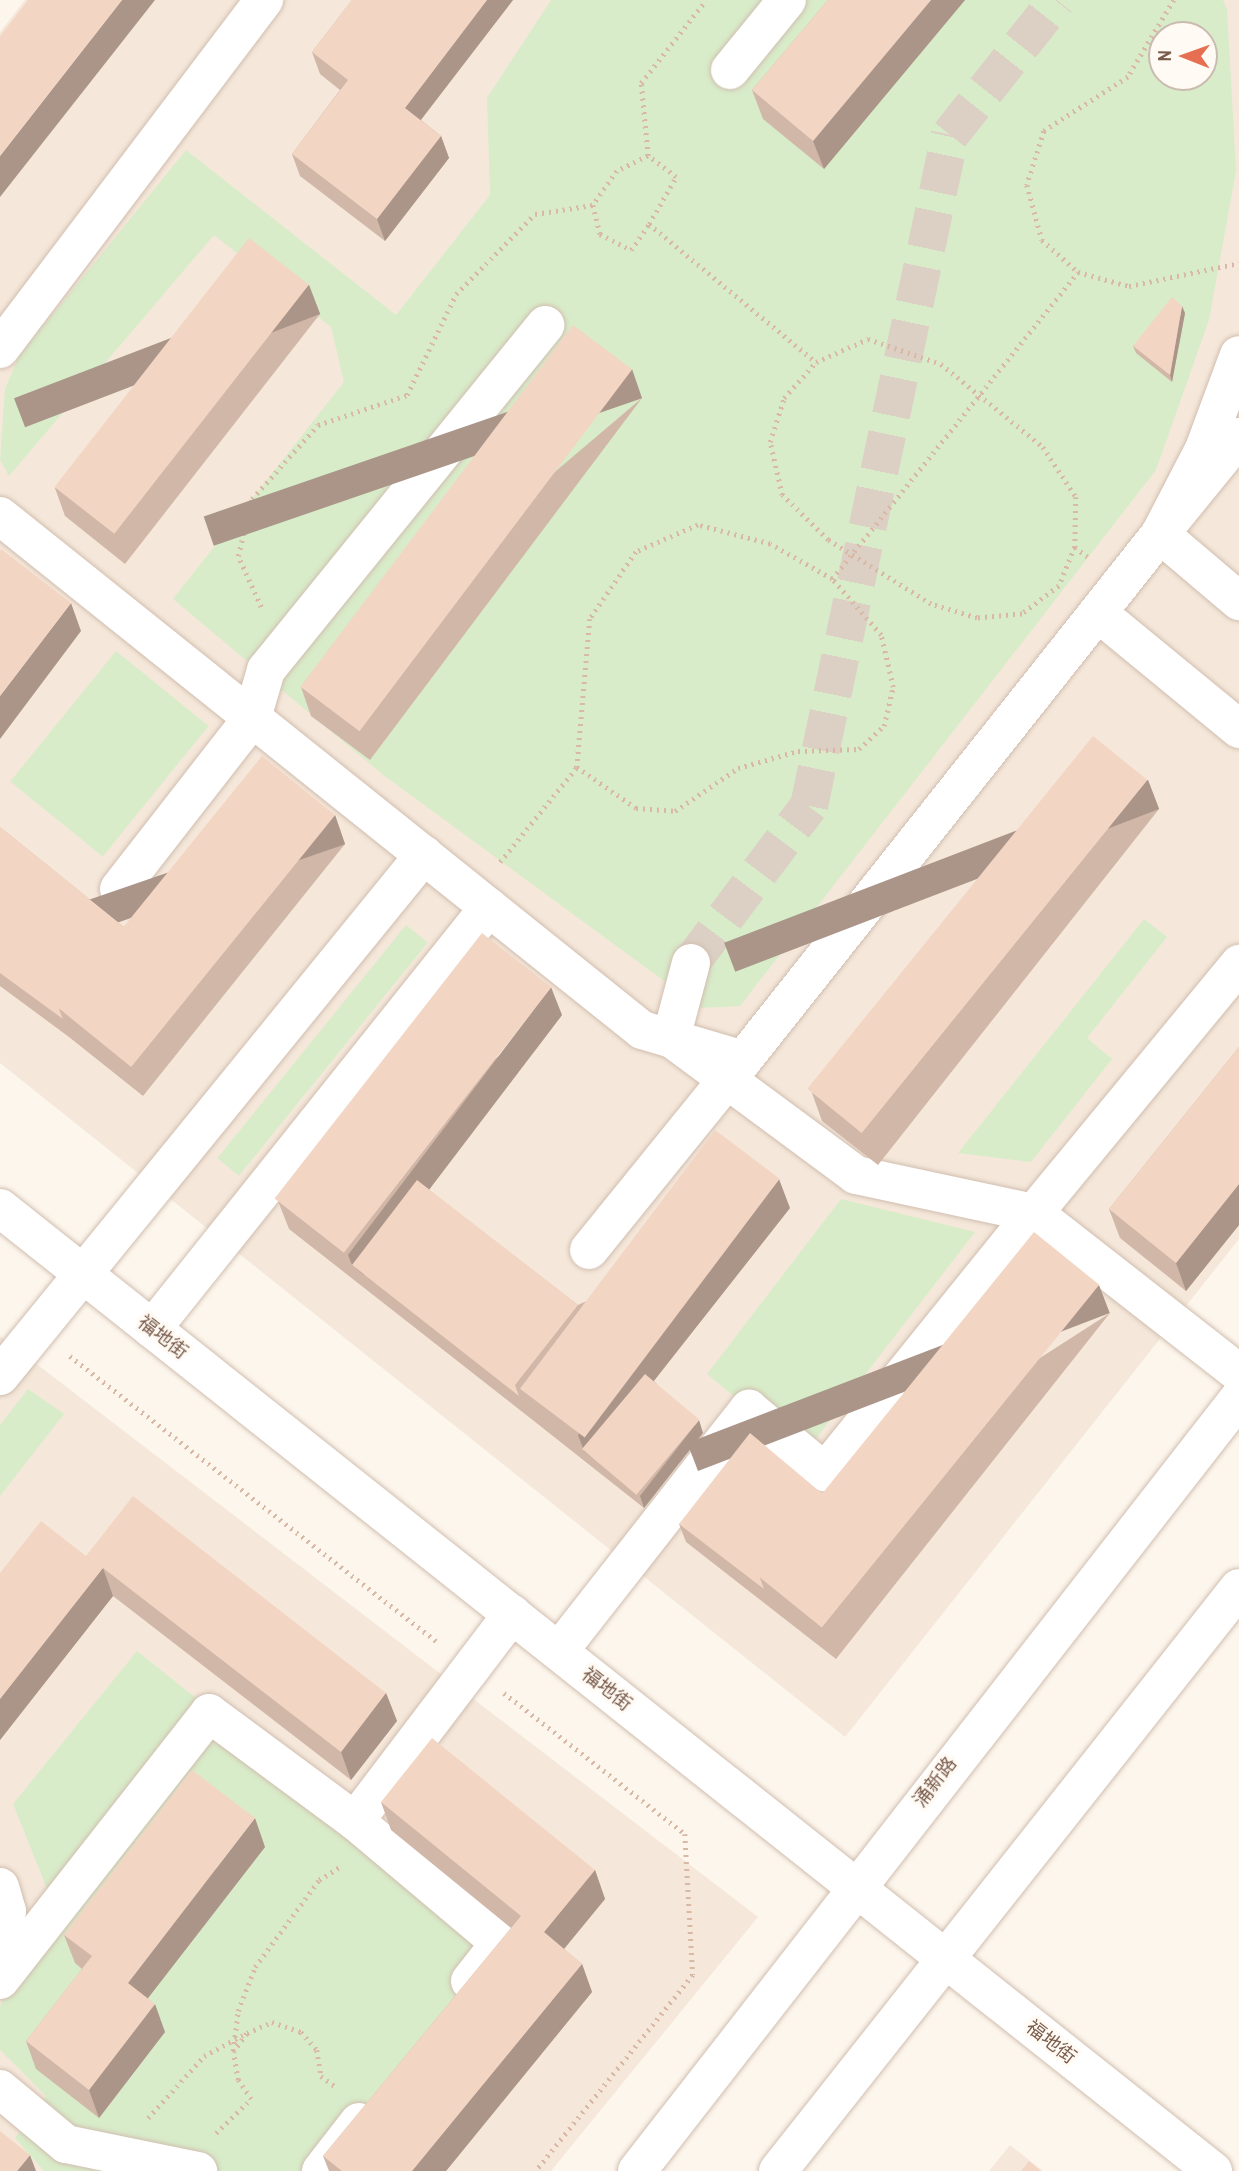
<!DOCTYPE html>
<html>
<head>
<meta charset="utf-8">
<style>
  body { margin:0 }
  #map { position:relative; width:1239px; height:2171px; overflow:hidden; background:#fdf6ec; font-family:"Archivo Narrow","Noto Sans SC",sans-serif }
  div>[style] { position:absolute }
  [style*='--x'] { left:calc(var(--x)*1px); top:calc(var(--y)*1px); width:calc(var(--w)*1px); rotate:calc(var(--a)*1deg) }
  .residential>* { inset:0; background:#f5e8da }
  .green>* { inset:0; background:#d8ecc9; transform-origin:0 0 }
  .minor-tunnel>* { height:38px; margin-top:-19px; transform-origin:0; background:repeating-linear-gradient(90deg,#dcd0c4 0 38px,transparent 0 57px) }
  .path>* { height:4.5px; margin-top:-2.25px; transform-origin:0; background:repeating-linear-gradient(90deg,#d9b8a5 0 2px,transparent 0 7px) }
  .roads { filter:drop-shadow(0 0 2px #d1beb0) drop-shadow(0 0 2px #d1beb0) }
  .minor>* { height:38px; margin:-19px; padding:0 19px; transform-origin:19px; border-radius:19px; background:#fff }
  .wall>* { inset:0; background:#d1b7a8 }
  .shaded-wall>* { inset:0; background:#aa9588; transform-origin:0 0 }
  .building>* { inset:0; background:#f3d5c3; transform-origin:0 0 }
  span { translate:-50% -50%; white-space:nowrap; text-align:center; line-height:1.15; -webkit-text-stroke:6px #fffaf3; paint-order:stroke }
  .street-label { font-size:19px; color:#7a5c4d }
  .north { position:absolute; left:1148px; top:21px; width:70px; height:70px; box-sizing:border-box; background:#fffaf3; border:2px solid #cabbb1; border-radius:50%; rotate:271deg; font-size:19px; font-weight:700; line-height:28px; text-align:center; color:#7a5c4d }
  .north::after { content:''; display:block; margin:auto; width:24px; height:32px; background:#e76f51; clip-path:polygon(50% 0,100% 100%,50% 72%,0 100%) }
</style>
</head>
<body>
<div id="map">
  <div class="residential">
    <div style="clip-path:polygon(evenodd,25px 0,1239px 0,1239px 1239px,845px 1737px,0 1063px,0 32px,25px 0,1162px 35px,1204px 35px,1204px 77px,1162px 77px,1162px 35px)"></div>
    <div style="clip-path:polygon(0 1336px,758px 1917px,551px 2171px,0 2171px)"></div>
    <div style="clip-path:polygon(1010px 2145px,1043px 2171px,989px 2171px)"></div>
  </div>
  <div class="green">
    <div style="clip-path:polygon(evenodd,551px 0,1223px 0,1227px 9px,1236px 171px,1209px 320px,1156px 470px,740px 1006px,701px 1008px,382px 774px,173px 599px,344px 382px,331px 327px,214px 235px,9px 476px,0 460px,5px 389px,19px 356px,186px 150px,396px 315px,490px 195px,487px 98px,551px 0,1162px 35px,1204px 35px,1204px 77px,1162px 77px,1162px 35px)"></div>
    <div style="left:116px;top:651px;width:119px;height:168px;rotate:39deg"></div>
    <div style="clip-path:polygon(1144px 919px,1167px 937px,1087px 1038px,1112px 1059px,1031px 1162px,958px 1153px)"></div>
    <div style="left:406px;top:925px;width:28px;height:300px;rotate:39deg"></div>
    <div style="clip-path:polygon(841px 1199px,975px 1232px,804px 1454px,707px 1374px)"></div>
    <div style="clip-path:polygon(28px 1389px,64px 1414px,0 1496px,0 1425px)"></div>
    <div style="clip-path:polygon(137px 1651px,512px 1950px,338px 2171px,44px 2171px,15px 2138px,46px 2096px,0 2050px,0 2007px,47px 1889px,13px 1804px)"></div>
  </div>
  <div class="minor-tunnel">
    <div style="--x:691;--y:963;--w:196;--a:-53.1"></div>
    <div style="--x:809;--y:806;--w:686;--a:-78.13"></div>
    <div style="--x:950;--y:135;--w:172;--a:-51.6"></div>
  </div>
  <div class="path">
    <div style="--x:1174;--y:0;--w:90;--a:120.9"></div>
    <div style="--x:1128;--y:77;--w:100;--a:147.3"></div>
    <div style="--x:1044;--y:131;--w:57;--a:107.5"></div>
    <div style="--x:1027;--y:185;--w:57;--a:74.7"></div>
    <div style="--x:1042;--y:240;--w:48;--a:41.6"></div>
    <div style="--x:1078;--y:272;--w:53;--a:15.4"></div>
    <div style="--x:1129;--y:286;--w:112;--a:-11.8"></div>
    <div style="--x:648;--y:156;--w:73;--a:-95.5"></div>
    <div style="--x:641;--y:83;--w:105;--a:-51.9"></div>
    <div style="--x:649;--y:224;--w:54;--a:-60.1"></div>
    <div style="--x:676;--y:177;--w:35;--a:-143"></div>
    <div style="--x:648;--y:156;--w:34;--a:154"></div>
    <div style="--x:617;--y:171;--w:42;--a:125.2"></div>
    <div style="--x:593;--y:205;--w:30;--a:76"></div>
    <div style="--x:600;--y:234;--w:35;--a:27"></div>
    <div style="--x:631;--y:250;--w:32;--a:-55"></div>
    <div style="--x:649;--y:224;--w:217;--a:39.6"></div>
    <div style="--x:868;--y:339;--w:77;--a:18.9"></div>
    <div style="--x:941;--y:364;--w:132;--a:39.1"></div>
    <div style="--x:1043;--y:447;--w:60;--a:56.6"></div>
    <div style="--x:1076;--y:497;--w:50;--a:91.1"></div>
    <div style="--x:1075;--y:547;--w:42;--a:112.3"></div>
    <div style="--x:1059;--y:586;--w:46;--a:142.9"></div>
    <div style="--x:1022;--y:614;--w:45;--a:174.9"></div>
    <div style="--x:977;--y:618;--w:48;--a:-163.1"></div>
    <div style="--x:931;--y:604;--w:121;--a:-148.1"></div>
    <div style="--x:828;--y:540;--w:64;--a:-135.6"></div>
    <div style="--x:782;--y:495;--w:54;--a:-102.8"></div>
    <div style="--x:770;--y:442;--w:46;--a:-72.3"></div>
    <div style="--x:784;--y:398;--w:48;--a:-48.4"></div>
    <div style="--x:816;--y:362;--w:57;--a:-23.9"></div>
    <div style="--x:1075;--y:547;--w:16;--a:38"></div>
    <div style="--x:832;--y:579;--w:393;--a:-51.3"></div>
    <div style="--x:261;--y:607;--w:56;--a:-114.3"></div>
    <div style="--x:238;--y:556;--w:59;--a:-76.2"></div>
    <div style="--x:252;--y:499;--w:99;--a:-48.3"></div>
    <div style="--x:318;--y:425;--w:94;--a:-18.6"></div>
    <div style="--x:407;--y:395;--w:112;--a:-64.1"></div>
    <div style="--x:456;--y:294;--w:112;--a:-45.4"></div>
    <div style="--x:535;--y:214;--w:59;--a:-8.8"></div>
    <div style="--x:500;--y:862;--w:122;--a:-51"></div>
    <div style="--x:577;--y:767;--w:72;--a:34.8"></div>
    <div style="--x:636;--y:808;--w:39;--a:4"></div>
    <div style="--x:675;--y:811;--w:76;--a:-34.3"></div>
    <div style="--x:738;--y:768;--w:62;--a:-15.8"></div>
    <div style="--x:798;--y:751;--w:61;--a:-1.9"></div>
    <div style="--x:859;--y:749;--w:34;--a:-43"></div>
    <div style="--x:884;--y:726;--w:40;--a:-77"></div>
    <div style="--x:893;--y:687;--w:53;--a:-103"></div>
    <div style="--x:881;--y:635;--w:74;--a:-131.2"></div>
    <div style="--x:832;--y:579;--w:71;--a:-150.6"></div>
    <div style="--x:770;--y:544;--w:74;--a:-165.2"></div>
    <div style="--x:698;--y:525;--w:68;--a:156.5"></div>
    <div style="--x:636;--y:552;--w:81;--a:124.5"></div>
    <div style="--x:590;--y:619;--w:149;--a:95"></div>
    <div style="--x:70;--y:1356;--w:464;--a:37.9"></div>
    <div style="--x:504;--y:1693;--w:229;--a:37.9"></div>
    <div style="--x:685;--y:1834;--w:141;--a:86.8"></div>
    <div style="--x:693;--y:1975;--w:251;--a:128.7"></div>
    <div style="--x:233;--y:2051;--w:40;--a:-82.9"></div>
    <div style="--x:238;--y:2011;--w:47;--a:-68.9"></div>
    <div style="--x:255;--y:1967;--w:108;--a:-53.7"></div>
    <div style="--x:319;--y:1880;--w:26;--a:-32"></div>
    <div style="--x:148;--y:2118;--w:84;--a:-47.9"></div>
    <div style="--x:204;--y:2056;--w:44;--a:-28.3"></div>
    <div style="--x:216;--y:2133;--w:49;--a:-44.2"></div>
    <div style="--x:251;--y:2099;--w:23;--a:-124"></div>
    <div style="--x:238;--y:2080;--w:28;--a:-100"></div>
    <div style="--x:233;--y:2052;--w:24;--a:-54"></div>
    <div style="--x:247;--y:2033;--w:27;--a:-24"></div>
    <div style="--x:272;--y:2022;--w:31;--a:19"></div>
    <div style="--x:301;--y:2032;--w:24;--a:48"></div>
    <div style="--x:317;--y:2050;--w:26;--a:81"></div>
    <div style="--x:321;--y:2076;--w:17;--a:36"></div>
  </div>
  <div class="roads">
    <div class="minor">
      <div style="--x:730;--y:70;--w:90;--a:-50.8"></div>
      <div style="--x:0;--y:349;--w:438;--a:-52.9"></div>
      <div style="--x:1239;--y:437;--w:125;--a:129.2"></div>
      <div style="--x:1160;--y:534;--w:104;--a:40.3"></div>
      <div style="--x:0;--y:516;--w:822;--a:38.68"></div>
      <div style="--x:642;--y:1030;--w:105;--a:16.5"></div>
      <div style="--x:743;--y:1060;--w:671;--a:-51.59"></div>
      <div style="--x:1160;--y:534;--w:96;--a:-62.6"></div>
      <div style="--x:1204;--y:449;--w:100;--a:-69.6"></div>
      <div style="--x:1098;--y:613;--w:183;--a:39.4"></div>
      <div style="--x:119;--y:889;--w:217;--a:-52.1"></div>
      <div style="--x:252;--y:718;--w:50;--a:-73.7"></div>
      <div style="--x:266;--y:670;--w:444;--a:-51"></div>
      <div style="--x:691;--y:963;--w:78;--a:104.9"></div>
      <div style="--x:671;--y:1038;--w:230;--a:36.5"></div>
      <div style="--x:856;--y:1175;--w:182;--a:12.1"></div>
      <div style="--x:1034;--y:1213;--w:323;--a:-50.5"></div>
      <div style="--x:0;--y:1208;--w:1549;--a:38.45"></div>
      <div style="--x:589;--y:1250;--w:243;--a:-51"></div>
      <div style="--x:152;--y:1329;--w:540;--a:-51.39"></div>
      <div style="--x:0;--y:1376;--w:672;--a:-50.86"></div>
      <div style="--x:559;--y:1651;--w:308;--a:-51.9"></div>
      <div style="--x:749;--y:1409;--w:99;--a:39.7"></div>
      <div style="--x:825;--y:1472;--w:333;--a:-51.1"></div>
      <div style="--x:1034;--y:1213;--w:260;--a:38"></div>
      <div style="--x:0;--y:1887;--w:25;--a:74"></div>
      <div style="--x:7;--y:1911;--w:40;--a:100"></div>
      <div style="--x:0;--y:1980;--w:339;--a:-51.9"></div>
      <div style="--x:209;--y:1713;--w:182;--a:36.5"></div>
      <div style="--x:470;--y:1981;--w:48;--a:-51.7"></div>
      <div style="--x:500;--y:1943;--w:189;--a:-139.9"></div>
      <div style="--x:355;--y:1821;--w:260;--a:-52.8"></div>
      <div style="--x:0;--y:2089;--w:86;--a:39.8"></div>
      <div style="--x:66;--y:2144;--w:135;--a:11.6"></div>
      <div style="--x:321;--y:2171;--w:62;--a:-52.2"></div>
      <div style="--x:637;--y:2171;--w:980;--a:-52.09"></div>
      <div style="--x:778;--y:2171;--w:743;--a:-51.67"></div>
    </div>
  </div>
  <div class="wall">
    <div style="clip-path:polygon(352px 0,513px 0,421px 120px,441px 136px,449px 158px,385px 241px,300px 176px,292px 154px,340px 90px,320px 74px,312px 52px)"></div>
    <div style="clip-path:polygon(828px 0,965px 0,824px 169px,763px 119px,752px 90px)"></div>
    <div style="clip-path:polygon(309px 285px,320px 314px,125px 564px,65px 516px,55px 488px)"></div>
    <div style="clip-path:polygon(1185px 313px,1172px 382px,1136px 353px,1133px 346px)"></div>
    <div style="clip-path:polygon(642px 398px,370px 760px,311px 716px,301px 687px)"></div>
    <div style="clip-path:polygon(1148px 780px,1159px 809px,878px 1165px,822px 1121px,812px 1093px)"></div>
    <div style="clip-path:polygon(335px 815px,345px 844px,143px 1096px,69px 1037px,0 986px,0 827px,124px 927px)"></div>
    <div style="clip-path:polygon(562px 1015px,429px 1190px,578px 1305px,790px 1208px,654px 1381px,703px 1433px,644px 1508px,525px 1414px,289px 1229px,278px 1201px)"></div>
    <div style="clip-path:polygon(1239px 1047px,1239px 1225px,1186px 1291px,1120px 1238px,1109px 1209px)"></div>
    <div style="clip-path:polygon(1110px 1313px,836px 1659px,686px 1542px,679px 1524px,825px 1496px)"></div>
    <div style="clip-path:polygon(86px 1556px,386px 1693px,397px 1721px,351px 1780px,113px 1596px,0 1740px,0 1573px)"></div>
    <div style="clip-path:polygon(381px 1802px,595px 1870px,605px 1899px,564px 1949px,582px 1964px,592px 1992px,446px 2171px,329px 2171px,323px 2156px,511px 1928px,391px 1830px)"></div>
    <div style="clip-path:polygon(265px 1847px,148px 1998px,165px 2032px,99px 2118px,36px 2069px,26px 2041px,82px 1969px,75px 1963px,64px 1935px)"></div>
  </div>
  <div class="shaded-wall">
    <div style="clip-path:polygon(122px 0,155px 0,0 197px,0 156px)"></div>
    <div style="clip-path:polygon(487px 0,513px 0,413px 130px,405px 108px)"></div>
    <div style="clip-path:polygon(931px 0,965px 0,824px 169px,813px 141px)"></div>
    <div style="clip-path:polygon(441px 136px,449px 158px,385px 241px,377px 219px)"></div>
    <div style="left:309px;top:285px;width:31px;height:316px;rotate:69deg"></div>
    <div style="clip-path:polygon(1182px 306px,1185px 313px,1172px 382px,1170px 375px)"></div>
    <div style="left:632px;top:369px;width:31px;height:453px;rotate:71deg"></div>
    <div style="clip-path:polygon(71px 603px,81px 631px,0 739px,0 696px)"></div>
    <div style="left:1148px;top:780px;width:31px;height:454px;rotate:69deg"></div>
    <div style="left:335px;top:815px;width:31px;height:324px;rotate:71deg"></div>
    <div style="clip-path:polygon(551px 987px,562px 1015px,364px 1275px,352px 1265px,348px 1255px)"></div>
    <div style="clip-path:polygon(779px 1179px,790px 1208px,593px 1458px,584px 1451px,589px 1464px,578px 1435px)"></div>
    <div style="clip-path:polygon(1239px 1184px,1239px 1225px,1186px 1291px,1176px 1263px)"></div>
    <div style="left:1099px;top:1285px;width:30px;height:441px;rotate:69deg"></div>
    <div style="clip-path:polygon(699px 1420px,703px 1433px,644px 1508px,640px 1496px)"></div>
    <div style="clip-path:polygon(103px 1568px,113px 1596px,0 1740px,0 1699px)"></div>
    <div style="clip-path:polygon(386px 1693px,397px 1721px,351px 1780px,341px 1752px)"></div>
    <div style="clip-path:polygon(255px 1818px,265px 1847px,138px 2011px,128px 1983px)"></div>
    <div style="clip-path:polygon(595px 1870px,605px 1899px,554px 1961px,544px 1932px)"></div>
    <div style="clip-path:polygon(582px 1964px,592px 1992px,446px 2171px,412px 2171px)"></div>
    <div style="clip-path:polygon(155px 2004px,165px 2032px,99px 2118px,89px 2090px)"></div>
    <div style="clip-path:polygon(30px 2155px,36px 2171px,17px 2171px)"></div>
  </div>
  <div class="building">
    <div style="clip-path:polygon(28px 0,122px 0,0 156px,0 36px)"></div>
    <div style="clip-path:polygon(352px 0,487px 0,405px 108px,441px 136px,377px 219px,292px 154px,348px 80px,312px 52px)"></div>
    <div style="clip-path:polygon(828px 0,931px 0,813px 141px,752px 90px)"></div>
    <div style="left:249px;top:238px;width:76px;height:316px;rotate:38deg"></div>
    <div style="clip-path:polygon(1172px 297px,1182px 306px,1170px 375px,1133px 346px)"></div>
    <div style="left:573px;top:325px;width:74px;height:453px;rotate:37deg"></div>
    <div style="clip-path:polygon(1px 549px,71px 603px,0 696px,0 551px)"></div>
    <div style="left:1093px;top:736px;width:70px;height:454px;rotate:39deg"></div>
    <div style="left:262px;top:756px;width:94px;height:324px;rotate:39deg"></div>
    <div style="clip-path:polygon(0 827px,124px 927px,59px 1009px,63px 1019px,0 973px)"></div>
    <div style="left:482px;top:933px;width:88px;height:337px;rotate:38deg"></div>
    <div style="clip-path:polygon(1239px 1047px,1239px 1184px,1176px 1263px,1109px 1209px)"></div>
    <div style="left:715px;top:1130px;width:81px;height:324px;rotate:37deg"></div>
    <div style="clip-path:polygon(417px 1180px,578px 1305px,515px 1385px,519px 1396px,352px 1265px)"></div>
    <div style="left:1034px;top:1232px;width:84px;height:441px;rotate:39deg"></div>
    <div style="left:645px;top:1374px;width:71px;height:98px;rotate:40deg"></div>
    <div style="clip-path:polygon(750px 1433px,825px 1496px,760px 1578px,764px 1589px,679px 1524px)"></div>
    <div style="clip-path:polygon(133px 1496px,386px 1693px,341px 1752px,103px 1568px,0 1699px,0 1573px,41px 1521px,86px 1556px)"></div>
    <div style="clip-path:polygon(432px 1738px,595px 1870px,544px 1932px,582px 1964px,412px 2171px,342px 2171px,323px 2156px,521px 1916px,381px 1802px)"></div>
    <div style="clip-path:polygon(192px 1770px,255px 1818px,128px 1983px,155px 2004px,89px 2090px,26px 2041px,92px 1956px,64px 1935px)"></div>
    <div style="clip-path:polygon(0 2131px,30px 2155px,17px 2171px,0 2171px)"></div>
    <div style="clip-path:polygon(1029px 2161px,1041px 2171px,1021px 2171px)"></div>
  </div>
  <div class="street-label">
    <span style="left:163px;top:1337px;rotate:38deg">福地街</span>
    <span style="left:607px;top:1689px;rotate:38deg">福地街</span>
    <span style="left:935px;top:1782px;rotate:-52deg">涌新路</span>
    <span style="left:1051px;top:2042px;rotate:38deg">福地街</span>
  </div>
  <div class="north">N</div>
</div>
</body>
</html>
